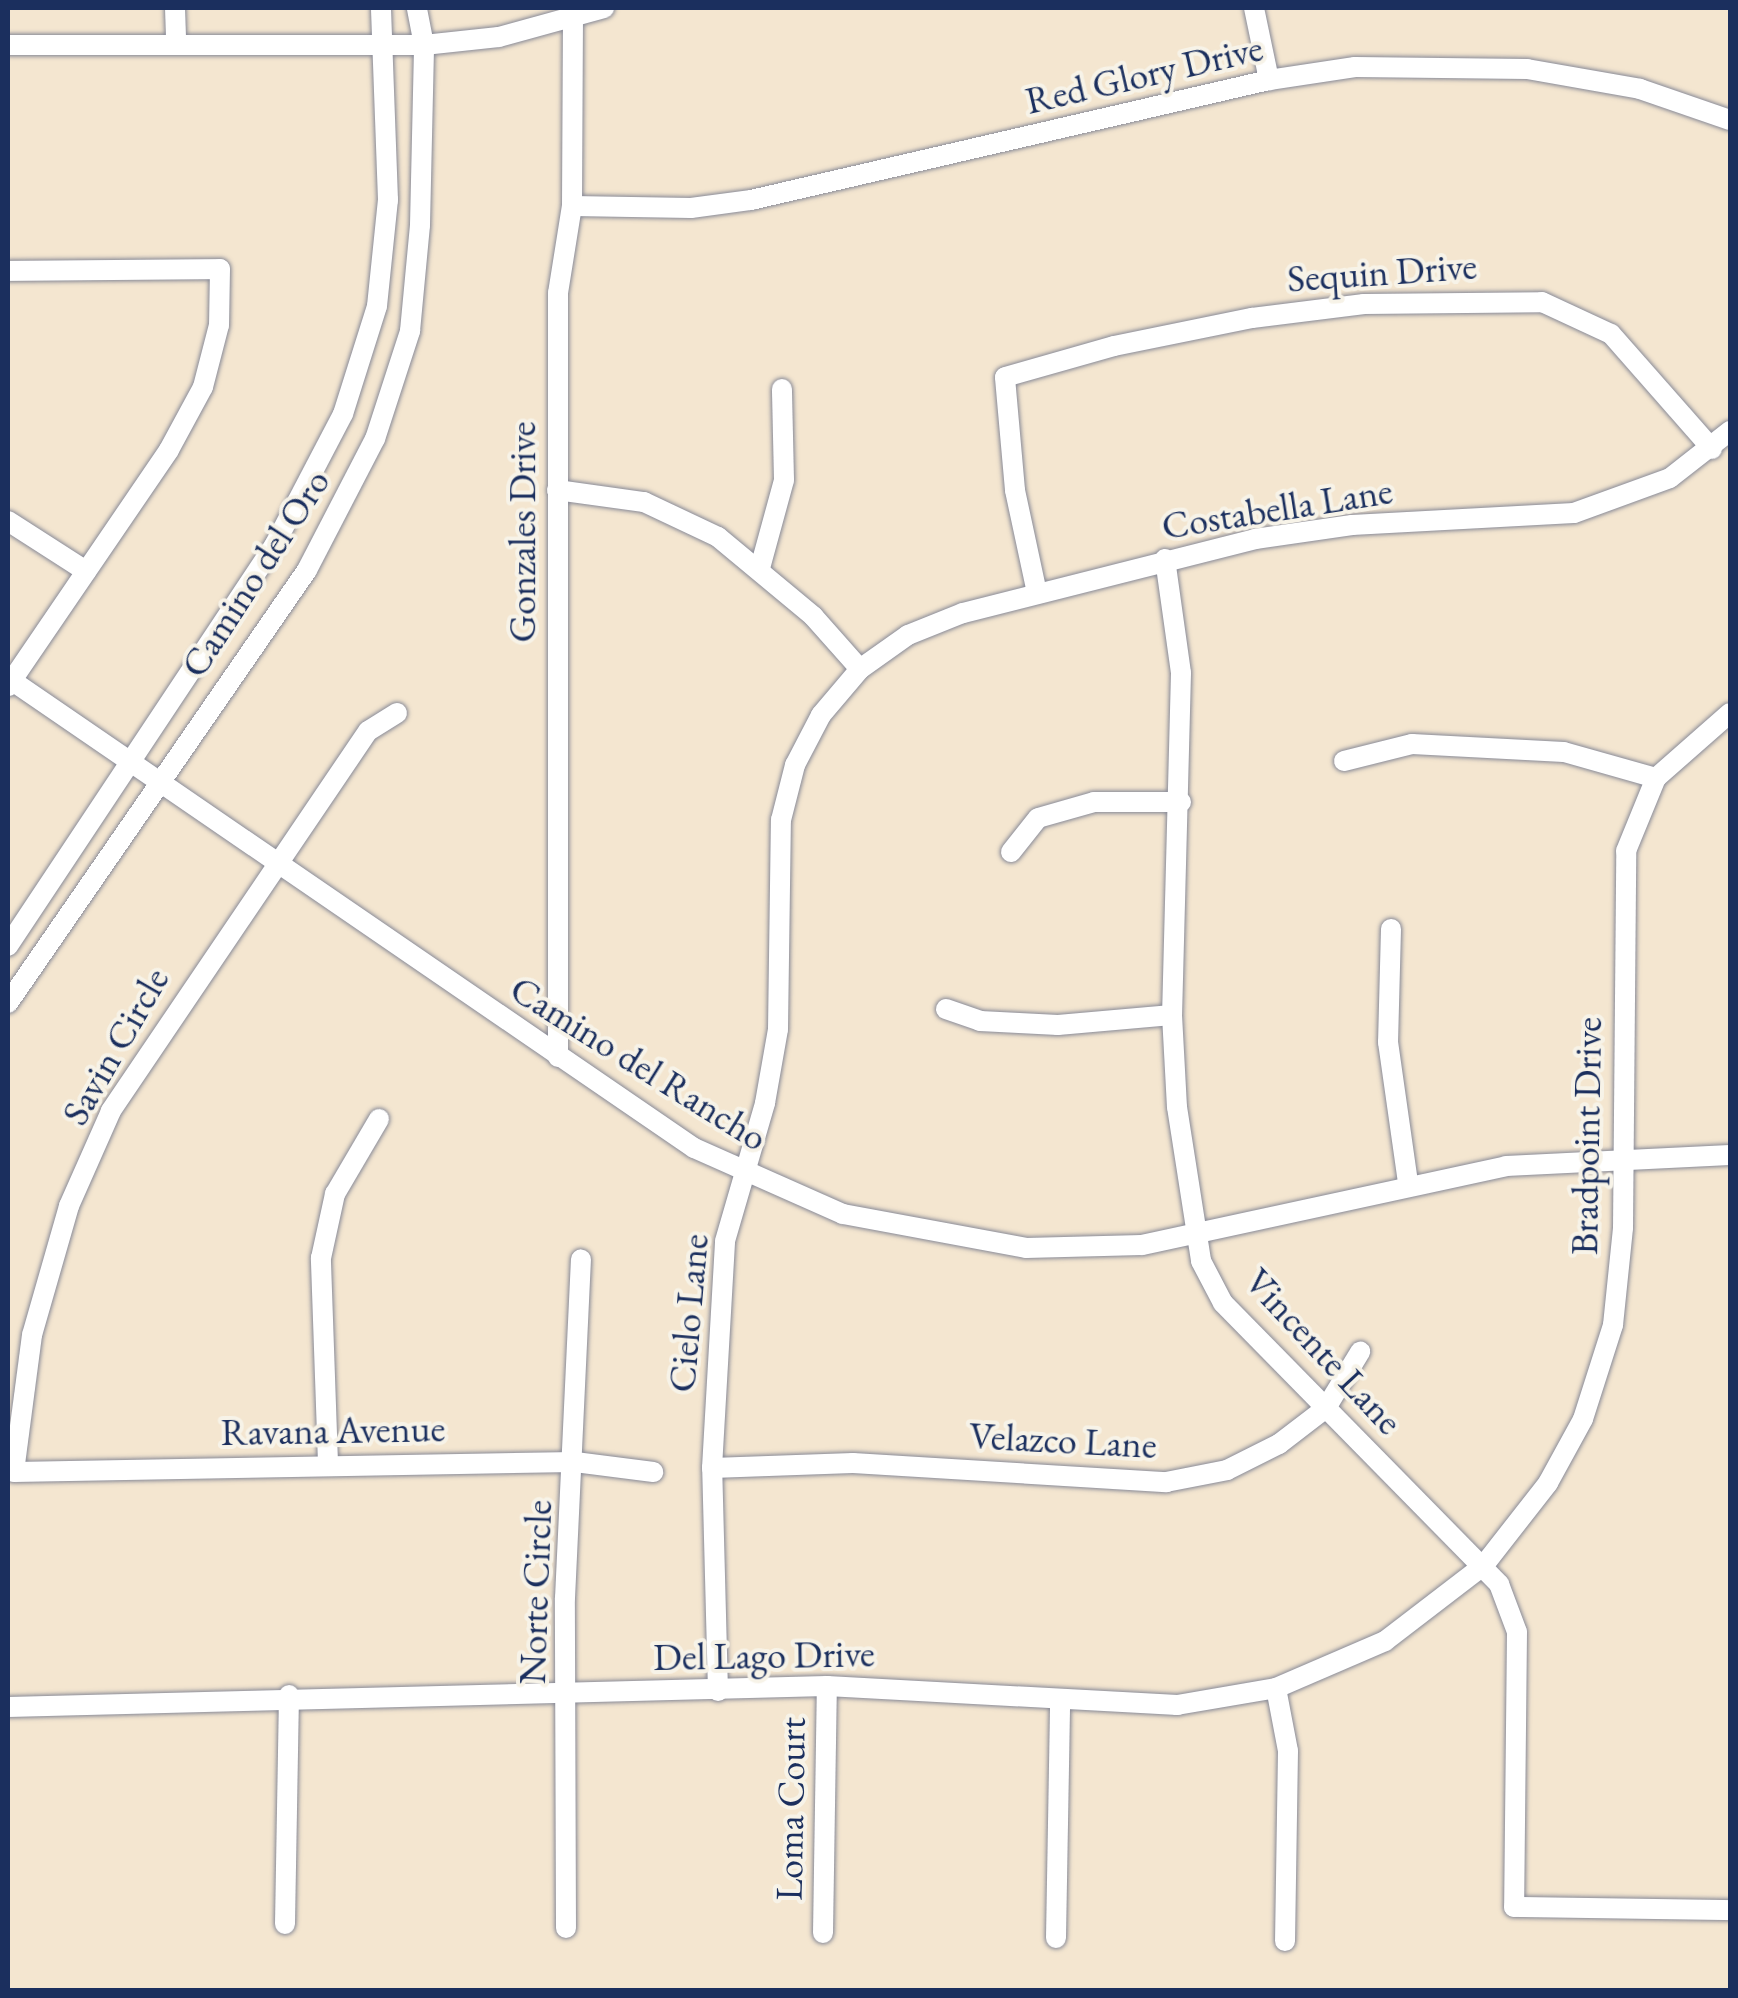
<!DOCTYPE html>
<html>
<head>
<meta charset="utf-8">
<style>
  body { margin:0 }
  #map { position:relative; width:1738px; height:1998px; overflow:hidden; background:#f4e6d0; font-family:"EB Garamond",serif }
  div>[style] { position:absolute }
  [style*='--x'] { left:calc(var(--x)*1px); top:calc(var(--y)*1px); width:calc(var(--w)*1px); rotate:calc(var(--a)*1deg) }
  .roads { filter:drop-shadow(0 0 2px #888a97) drop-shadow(0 0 2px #888a97) }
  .minor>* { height:20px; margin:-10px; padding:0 10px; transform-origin:10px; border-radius:10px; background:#fff }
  span { translate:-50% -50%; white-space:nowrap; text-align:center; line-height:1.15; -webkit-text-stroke:8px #f7f3e8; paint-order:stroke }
  .street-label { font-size:38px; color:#1b2f5e }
  .frame { position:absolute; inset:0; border:10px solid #1b2f5e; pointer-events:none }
</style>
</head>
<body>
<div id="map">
  <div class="roads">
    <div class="minor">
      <div style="--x:175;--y:8;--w:35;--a:88"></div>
      <div style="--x:1254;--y:8;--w:74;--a:78.2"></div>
      <div style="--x:8;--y:45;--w:416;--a:0"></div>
      <div style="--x:424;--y:45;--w:75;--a:-6.1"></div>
      <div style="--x:499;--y:37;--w:109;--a:-15.4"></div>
      <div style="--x:572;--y:206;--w:119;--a:1"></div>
      <div style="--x:691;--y:208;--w:61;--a:-7.6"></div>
      <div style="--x:751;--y:200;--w:532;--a:-13.04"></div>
      <div style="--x:1269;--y:80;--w:87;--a:-8.6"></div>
      <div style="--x:1355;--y:67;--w:172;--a:0.7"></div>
      <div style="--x:1527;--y:69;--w:115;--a:10"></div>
      <div style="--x:1640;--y:89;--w:95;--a:19"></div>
      <div style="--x:8;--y:271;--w:212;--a:-0.5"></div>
      <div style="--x:220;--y:269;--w:56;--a:91"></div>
      <div style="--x:219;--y:325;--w:64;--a:104.5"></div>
      <div style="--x:203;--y:387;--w:72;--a:118.4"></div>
      <div style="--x:169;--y:450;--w:286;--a:124.3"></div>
      <div style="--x:557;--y:490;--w:88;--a:7.9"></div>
      <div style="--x:644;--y:502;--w:82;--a:25.3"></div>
      <div style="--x:718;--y:537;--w:124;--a:39.7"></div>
      <div style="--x:813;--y:616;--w:71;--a:48.4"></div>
      <div style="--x:8;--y:521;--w:93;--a:32.7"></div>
      <div style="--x:1165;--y:559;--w:115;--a:82"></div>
      <div style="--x:1181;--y:673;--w:342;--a:91.5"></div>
      <div style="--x:1172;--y:1015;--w:92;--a:86.9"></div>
      <div style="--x:1177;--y:1107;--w:156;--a:81.1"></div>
      <div style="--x:1201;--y:1261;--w:47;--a:62.4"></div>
      <div style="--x:1223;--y:1303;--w:394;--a:45.5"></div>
      <div style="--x:1499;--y:1584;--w:51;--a:69.4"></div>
      <div style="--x:1517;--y:1632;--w:275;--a:90.6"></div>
      <div style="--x:1514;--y:1907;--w:216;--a:0.8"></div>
      <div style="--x:760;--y:568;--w:91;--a:-74.7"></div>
      <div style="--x:784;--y:480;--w:91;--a:-91.3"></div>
      <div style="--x:1037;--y:593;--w:105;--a:-102.1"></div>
      <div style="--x:1015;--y:490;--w:113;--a:-95.1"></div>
      <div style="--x:1005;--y:377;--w:113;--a:-15.9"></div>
      <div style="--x:1114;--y:346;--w:141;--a:-11.5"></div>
      <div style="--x:1252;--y:318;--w:113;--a:-7.1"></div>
      <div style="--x:1364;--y:304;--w:178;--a:-0.6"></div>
      <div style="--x:1542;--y:302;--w:76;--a:24.9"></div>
      <div style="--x:1611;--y:334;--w:153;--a:48.7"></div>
      <div style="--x:11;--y:680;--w:828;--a:34.42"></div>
      <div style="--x:694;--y:1148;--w:163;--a:23.9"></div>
      <div style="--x:843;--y:1214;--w:186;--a:10.5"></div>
      <div style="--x:1026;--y:1248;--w:116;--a:-1.5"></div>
      <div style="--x:1142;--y:1245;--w:372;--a:-12.2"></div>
      <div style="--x:1506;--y:1166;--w:224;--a:-2.8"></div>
      <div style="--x:397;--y:713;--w:34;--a:148"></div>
      <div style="--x:368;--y:731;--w:459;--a:124.1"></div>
      <div style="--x:111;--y:1111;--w:104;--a:113.9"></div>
      <div style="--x:69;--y:1206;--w:134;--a:106"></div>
      <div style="--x:32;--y:1335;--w:138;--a:97.5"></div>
      <div style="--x:14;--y:1472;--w:561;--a:-1.02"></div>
      <div style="--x:575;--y:1462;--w:79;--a:7.3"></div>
      <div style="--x:1344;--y:761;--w:70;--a:-14"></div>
      <div style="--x:1412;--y:744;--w:152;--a:3"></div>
      <div style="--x:1564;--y:752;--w:96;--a:15.8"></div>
      <div style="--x:1011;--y:852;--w:43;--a:-51.5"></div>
      <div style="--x:1038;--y:818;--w:58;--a:-15.9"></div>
      <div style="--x:1094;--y:802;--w:87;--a:0"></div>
      <div style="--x:1391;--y:929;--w:113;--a:91.5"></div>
      <div style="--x:1388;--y:1042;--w:142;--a:81.9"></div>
      <div style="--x:8;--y:946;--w:483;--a:-56.4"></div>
      <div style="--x:275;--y:544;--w:147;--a:-62.4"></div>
      <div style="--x:343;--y:414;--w:113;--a:-72.5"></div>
      <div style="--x:377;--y:306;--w:107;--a:-84.1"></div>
      <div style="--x:388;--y:200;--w:192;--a:-92.1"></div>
      <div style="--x:8;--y:1003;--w:526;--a:-55.37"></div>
      <div style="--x:307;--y:570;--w:148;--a:-62.6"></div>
      <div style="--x:375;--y:439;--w:114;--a:-72"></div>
      <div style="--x:410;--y:331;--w:106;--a:-84.6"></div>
      <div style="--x:420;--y:225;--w:180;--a:-88.7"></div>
      <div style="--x:424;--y:45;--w:38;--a:-101"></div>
      <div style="--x:946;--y:1009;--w:36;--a:19"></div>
      <div style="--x:980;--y:1021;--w:78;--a:2.9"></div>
      <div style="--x:1058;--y:1025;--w:114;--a:-5"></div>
      <div style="--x:558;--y:1057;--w:764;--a:-90"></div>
      <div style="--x:558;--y:293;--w:88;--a:-80.9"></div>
      <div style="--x:572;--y:206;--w:198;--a:-89.7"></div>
      <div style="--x:328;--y:1463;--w:205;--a:-92"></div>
      <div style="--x:321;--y:1258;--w:66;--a:-77.7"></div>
      <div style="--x:335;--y:1194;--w:87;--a:-59.6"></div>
      <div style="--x:712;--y:1468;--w:141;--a:-2"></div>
      <div style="--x:853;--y:1463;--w:314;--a:3.5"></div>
      <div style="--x:1166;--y:1482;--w:62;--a:-11.1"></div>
      <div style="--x:1227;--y:1470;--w:58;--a:-26.6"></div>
      <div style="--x:1279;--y:1444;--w:59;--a:-37.5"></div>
      <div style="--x:1326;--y:1408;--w:66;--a:-58.7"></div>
      <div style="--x:1276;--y:1688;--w:64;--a:79.2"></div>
      <div style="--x:1288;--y:1751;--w:190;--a:90.9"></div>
      <div style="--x:718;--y:1691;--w:223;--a:-91.5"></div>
      <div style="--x:712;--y:1468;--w:227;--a:-86.7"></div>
      <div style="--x:725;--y:1241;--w:144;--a:-73.8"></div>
      <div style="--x:765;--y:1103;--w:75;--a:-80"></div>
      <div style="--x:778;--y:1029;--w:209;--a:-89.2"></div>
      <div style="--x:781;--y:820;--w:57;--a:-75.7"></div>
      <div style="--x:795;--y:765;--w:56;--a:-62.5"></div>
      <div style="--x:821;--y:715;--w:60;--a:-49.7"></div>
      <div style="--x:860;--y:669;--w:59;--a:-35.3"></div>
      <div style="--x:908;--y:635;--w:59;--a:-21.8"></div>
      <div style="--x:963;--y:613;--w:301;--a:-14.2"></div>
      <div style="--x:1255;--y:539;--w:98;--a:-8.2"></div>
      <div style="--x:1352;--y:525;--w:222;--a:-3.1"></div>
      <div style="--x:1574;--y:513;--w:102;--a:-20"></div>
      <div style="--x:1670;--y:478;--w:76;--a:-38.1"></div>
      <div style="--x:8;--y:1707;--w:819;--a:-1.47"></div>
      <div style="--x:827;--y:1686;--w:351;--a:3.1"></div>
      <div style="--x:1177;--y:1705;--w:100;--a:-9.7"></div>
      <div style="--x:1276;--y:1688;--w:119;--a:-23.3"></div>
      <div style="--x:1385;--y:1641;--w:125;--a:-37.5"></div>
      <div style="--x:1484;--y:1565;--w:104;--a:-52"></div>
      <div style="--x:1548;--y:1483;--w:73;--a:-61.3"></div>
      <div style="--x:1583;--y:1419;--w:99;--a:-72.3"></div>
      <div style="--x:1613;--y:1325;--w:98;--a:-84.1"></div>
      <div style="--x:1623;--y:1228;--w:377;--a:-89.5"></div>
      <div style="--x:1626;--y:851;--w:79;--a:-67.7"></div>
      <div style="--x:1656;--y:778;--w:98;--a:-41.3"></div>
      <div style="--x:285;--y:1924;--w:229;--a:-89"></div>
      <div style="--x:566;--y:1928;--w:330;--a:-90.2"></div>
      <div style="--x:565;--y:1598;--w:339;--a:-87.3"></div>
      <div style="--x:823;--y:1933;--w:247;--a:-89.1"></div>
      <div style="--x:1056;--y:1938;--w:239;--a:-89"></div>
    </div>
  </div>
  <div class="street-label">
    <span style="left:1144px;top:74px;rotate:-13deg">Red Glory Drive</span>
    <span style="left:1382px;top:272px;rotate:-4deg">Sequin Drive</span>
    <span style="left:1277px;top:508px;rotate:-9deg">Costabella Lane</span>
    <span style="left:522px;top:532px;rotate:-90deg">Gonzales Drive</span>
    <span style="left:255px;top:573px;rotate:-57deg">Camino del Oro</span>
    <span style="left:115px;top:1046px;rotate:-60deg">Savin Circle</span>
    <span style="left:639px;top:1063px;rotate:32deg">Camino del Rancho</span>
    <span style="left:1586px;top:1136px;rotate:-89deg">Bradpoint Drive</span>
    <span style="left:688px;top:1313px;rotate:-85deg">Cielo Lane</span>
    <span style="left:1324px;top:1351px;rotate:47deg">Vincente Lane</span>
    <span style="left:333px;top:1430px;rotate:-1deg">Ravana Avenue</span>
    <span style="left:1063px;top:1440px;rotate:3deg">Velazco Lane</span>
    <span style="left:535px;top:1592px;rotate:-88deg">Norte Circle</span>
    <span style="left:764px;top:1655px;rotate:-1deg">Del Lago Drive</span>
    <span style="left:790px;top:1809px;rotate:-89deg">Loma Court</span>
  </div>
  <div class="frame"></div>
</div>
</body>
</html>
